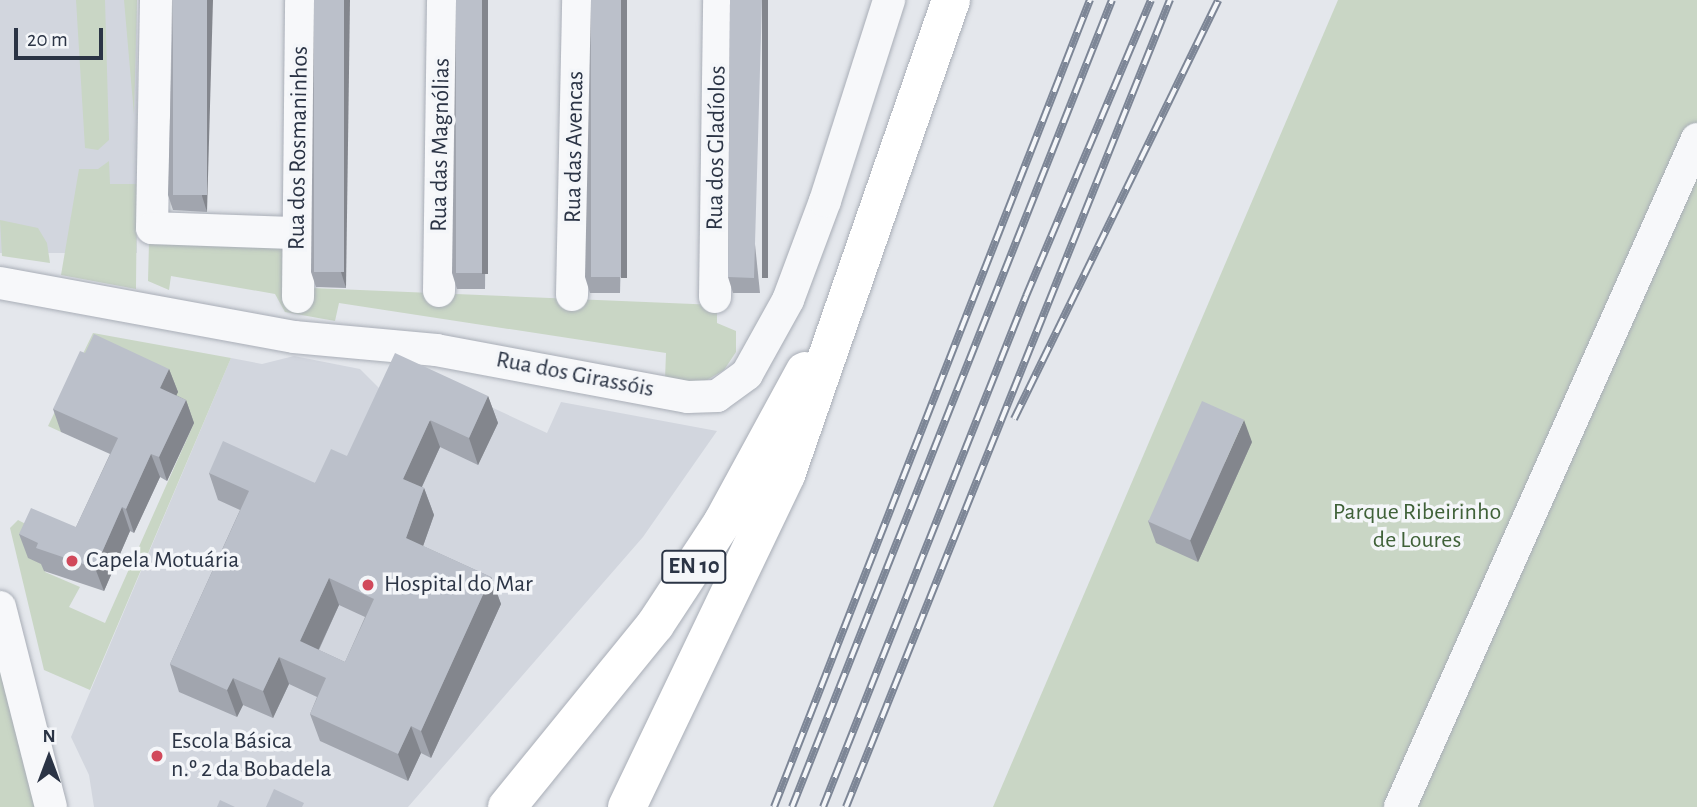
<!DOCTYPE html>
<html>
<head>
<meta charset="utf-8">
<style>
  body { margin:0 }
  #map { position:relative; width:1697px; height:807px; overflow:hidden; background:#e4e7ec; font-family:"Alegreya Sans",sans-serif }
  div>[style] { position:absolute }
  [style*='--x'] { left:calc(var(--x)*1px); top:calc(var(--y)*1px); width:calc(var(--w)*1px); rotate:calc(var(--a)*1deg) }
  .built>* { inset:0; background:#d2d6de; transform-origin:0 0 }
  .green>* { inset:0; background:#c9d6c5 }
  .roads { filter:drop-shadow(0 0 2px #a9aeb7) drop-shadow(0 0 2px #a9aeb7) }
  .minor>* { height:32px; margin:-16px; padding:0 16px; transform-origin:16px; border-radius:16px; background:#f7f8fa }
  .major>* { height:38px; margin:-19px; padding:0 19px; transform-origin:19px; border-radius:19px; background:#fff }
  .rail>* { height:8px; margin-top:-4px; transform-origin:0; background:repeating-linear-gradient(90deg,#f4f6f9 0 16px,#7d8696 0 32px); box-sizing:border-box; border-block:2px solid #7d8696 }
  .wall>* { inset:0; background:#a1a5ae }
  .shaded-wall>* { inset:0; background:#83868d; transform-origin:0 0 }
  .building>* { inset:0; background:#bbc0ca; transform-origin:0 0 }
  .dots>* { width:19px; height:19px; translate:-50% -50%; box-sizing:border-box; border:4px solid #f4f6f9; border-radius:50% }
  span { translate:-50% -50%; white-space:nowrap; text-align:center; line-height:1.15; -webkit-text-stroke:7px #f4f6f9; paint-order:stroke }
  .shield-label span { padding:2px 5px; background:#f4f6f9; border:2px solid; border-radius:5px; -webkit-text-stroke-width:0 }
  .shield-label { font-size:23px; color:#2b3445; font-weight:700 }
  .street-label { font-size:24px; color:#2b3445 }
  .park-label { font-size:24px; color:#3f6138 }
  .poi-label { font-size:24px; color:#2b3445 }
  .left { translate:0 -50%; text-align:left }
  .north { position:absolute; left:14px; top:723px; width:70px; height:70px; -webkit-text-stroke:5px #f4f6f9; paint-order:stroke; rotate:0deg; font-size:19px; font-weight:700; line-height:28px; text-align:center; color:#2b3445 }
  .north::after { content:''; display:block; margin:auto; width:24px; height:32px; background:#2b3445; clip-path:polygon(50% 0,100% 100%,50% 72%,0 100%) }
  .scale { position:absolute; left:14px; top:28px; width:89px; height:32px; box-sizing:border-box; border:4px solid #2b3445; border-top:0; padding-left:9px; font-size:21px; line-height:24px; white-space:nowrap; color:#2b3445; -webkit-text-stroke:5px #f4f6f9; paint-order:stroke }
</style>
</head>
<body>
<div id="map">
  <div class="built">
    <div style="left:0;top:0;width:137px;height:253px"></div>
    <div style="clip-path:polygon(294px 356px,360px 369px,394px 403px,452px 389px,547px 433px,561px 402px,717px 431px,643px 537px,408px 807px,94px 807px,89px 775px,71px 737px,231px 358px,262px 364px)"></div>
  </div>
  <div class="green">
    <div style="clip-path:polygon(76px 0,105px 0,109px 140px,98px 150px,85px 148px)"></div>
    <div style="clip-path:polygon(124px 0,137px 0,134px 115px)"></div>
    <div style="clip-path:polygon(1338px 0,1697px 0,1697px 807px,993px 807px)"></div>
    <div style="clip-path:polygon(109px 161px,110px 184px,137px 184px,136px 289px,61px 275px,79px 169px,98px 169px)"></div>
    <div style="clip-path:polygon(0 220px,38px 228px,47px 243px,50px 263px,2px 256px)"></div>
    <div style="clip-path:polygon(149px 242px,302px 247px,312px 288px,717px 305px,717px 323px,736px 331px,736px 352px,724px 370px,702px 383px,665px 379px,666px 353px,339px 303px,335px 321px,285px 312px,275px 294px,171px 276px,169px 290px,148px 281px)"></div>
    <div style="clip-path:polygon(93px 333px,231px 358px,90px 690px,44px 670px,10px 528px,18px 520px,39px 531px,45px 572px,80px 587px,69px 607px,105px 623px,194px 423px,169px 411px,177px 392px,61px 432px,48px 426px)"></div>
    <div style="clip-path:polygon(0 659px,36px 807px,0 807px)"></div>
  </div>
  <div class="roads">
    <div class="minor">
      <div style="--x:156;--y:0;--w:228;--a:91"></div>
      <div style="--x:152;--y:228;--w:146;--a:2"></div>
      <div style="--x:0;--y:283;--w:299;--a:10.4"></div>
      <div style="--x:294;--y:337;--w:143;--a:5.2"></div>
      <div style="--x:436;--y:350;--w:256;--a:10.6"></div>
      <div style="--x:688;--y:397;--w:29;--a:-2"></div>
      <div style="--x:717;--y:396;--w:37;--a:-36"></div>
      <div style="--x:747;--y:374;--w:85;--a:-61"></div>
      <div style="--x:788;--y:300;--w:106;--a:-69.5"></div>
      <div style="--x:825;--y:201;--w:211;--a:-72.3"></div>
      <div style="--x:439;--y:291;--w:291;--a:-89.2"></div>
      <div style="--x:572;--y:295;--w:295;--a:-88.8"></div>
      <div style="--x:298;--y:297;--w:297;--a:-89.4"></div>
      <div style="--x:715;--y:297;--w:297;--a:-89.2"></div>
      <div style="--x:0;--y:607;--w:206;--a:75.7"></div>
      <div style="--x:1400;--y:807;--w:731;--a:-66.03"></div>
    </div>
    <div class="major">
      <div style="--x:507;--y:807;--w:235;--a:-50.9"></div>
      <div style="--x:655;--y:625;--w:122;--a:-56.7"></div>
      <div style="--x:722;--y:523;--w:173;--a:-61.4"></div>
      <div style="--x:627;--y:807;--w:368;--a:-64.4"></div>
      <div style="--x:786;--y:475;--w:503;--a:-70.84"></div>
    </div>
  </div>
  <div class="rail">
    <div style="--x:1014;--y:419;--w:466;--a:-64"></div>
    <div style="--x:774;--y:807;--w:867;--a:-68.62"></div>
    <div style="--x:792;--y:807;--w:868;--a:-68.37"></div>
    <div style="--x:823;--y:807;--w:550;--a:-68.33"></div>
    <div style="--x:1026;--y:296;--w:321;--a:-67.1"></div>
    <div style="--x:846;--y:807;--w:870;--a:-68.13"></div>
  </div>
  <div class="wall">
    <div style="clip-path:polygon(173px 0,207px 212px,173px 210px,168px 195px)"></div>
    <div style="clip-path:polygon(314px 0,346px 288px,316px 287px,311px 272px)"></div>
    <div style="clip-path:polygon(456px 0,488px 0,485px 289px,457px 289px,452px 273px)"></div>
    <div style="clip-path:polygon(591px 0,627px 0,620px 293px,590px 293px,585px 277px)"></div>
    <div style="clip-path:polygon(730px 0,760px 293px,733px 293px,728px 277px)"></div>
    <div style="clip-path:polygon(169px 369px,178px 392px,176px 395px,186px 400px,194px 423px,167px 481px,160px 477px,134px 533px,130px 531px,104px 591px,44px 571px,41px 564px,28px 558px,19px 534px,76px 527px,110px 454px,61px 432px,53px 409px)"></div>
    <div style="clip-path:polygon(evenodd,488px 396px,498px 423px,478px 465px,440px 447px,422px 487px,424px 488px,434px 515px,423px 546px,491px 577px,501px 604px,431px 758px,421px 753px,408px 781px,320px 741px,310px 714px,317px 697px,289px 684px,273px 718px,243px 705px,237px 717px,179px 692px,170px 664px,240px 510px,218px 500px,209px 473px,315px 483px,347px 456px,488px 396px,339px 605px,365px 617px,345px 662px,319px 650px,339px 605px)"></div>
    <div style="clip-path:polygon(1252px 442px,1198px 562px,1156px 543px,1148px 521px)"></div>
  </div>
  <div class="shaded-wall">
    <div style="clip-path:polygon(207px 0,213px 0,207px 212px,202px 196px)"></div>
    <div style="clip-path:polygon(344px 0,350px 0,346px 288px,341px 272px)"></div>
    <div style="left:482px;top:0;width:6px;height:274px"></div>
    <div style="left:621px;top:0;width:6px;height:278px"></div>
    <div style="left:762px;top:0;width:6px;height:278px"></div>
    <div style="clip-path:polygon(169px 369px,178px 392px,169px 411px,160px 388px)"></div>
    <div style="clip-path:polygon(488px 396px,498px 423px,478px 465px,469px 438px)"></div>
    <div style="clip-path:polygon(186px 400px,194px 423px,167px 481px,159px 457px)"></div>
    <div style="clip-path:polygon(430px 420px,440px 447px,413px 506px,403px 479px)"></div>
    <div style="clip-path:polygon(1244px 420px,1252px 442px,1198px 562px,1190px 540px)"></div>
    <div style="clip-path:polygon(151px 454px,160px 477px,134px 533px,126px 509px)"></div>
    <div style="clip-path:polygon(424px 488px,434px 515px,416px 566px,406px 538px)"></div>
    <div style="clip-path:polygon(122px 507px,130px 531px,104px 591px,95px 568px)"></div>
    <div style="clip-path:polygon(491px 577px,501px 604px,431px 758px,421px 731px)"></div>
    <div style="clip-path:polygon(329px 578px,339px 605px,310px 668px,300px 641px)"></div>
    <div style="clip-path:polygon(279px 657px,289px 684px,273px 718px,263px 691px)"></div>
    <div style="clip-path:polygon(233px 678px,243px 705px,237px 717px,227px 690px)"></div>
    <div style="clip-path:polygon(411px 726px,421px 753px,408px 781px,398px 754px)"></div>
  </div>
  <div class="building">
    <div style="left:173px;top:0;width:34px;height:195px"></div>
    <div style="left:314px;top:0;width:30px;height:272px"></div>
    <div style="left:456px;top:0;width:26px;height:273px"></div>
    <div style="left:591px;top:0;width:30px;height:277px"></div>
    <div style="clip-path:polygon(730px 0,762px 0,754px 278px,728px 277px)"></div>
    <div style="clip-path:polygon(94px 334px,169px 369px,160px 388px,186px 400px,159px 457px,151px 454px,126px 509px,122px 507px,95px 568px,36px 548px,38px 543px,19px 534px,31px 508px,76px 527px,118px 438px,53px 409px,80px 351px,85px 353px)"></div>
    <div style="clip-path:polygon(evenodd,395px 353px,488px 396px,469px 438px,430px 420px,403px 479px,424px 488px,406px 538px,491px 577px,421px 731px,411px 726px,398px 754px,310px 714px,326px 678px,279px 657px,263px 691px,233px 678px,227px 690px,170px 664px,249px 491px,209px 473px,223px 441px,315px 483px,331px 449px,347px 456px,395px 353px,329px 578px,374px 599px,345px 662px,300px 641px,329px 578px)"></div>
    <div style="left:1202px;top:401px;width:46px;height:132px;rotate:24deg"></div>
    <div style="clip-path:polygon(274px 789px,304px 803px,302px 807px,266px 807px)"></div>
    <div style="clip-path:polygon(220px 800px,235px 807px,217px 807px)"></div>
  </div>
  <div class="dots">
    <div style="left:72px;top:561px;background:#d1495b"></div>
    <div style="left:368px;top:585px;background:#d1495b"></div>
    <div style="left:157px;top:756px;background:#d1495b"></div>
  </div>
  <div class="shield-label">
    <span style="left:694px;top:567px">EN 10</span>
  </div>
  <div class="street-label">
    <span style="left:441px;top:145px;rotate:-89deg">Rua das Magnólias</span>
    <span style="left:575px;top:147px;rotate:-89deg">Rua das Avencas</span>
    <span style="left:299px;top:148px;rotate:-89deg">Rua dos Rosmaninhos</span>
    <span style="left:717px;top:148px;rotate:-89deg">Rua dos Gladíolos</span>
    <span style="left:575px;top:375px;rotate:11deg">Rua dos Girassóis</span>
  </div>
  <div class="park-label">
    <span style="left:1417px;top:527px">Parque Ribeirinho<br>de Loures</span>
  </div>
  <div class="poi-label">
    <span class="left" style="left:86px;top:561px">Capela Motuária</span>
    <span class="left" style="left:384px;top:585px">Hospital do Mar</span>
    <span class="left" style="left:171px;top:756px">Escola Básica<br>n.º 2 da Bobadela</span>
  </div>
  <div class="north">N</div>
  <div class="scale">20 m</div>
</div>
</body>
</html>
